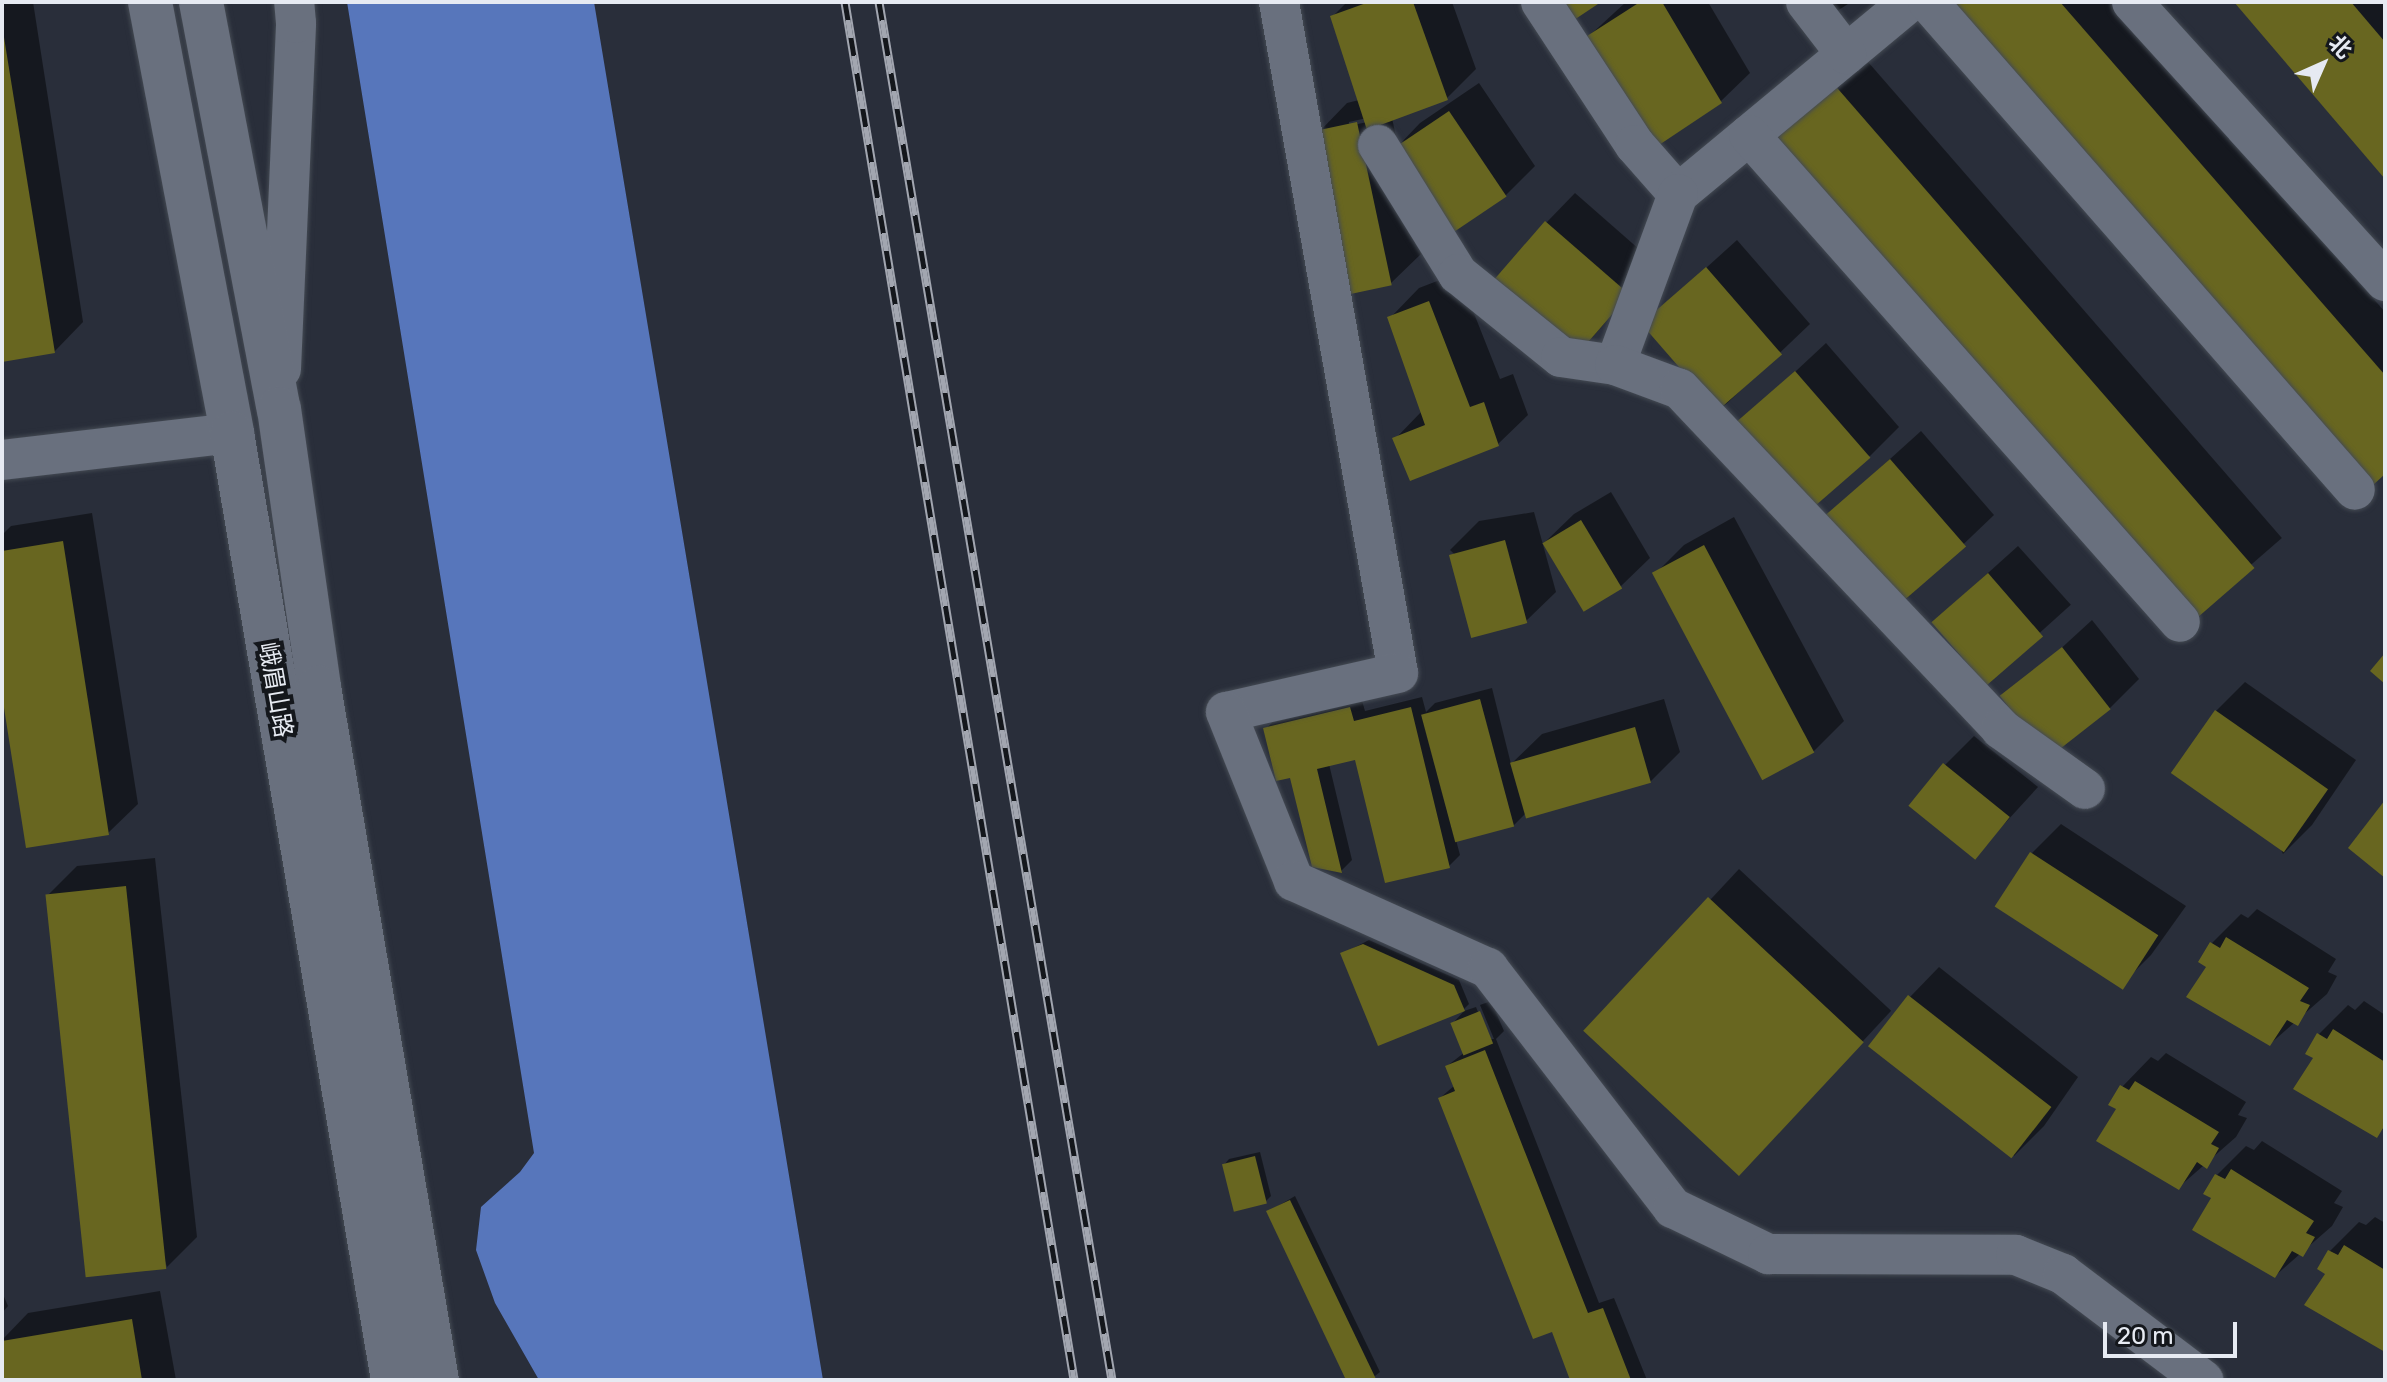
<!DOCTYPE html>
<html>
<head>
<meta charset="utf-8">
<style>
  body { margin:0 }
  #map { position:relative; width:2387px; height:1382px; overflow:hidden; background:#292e3a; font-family:Rubik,"Noto Sans SC",sans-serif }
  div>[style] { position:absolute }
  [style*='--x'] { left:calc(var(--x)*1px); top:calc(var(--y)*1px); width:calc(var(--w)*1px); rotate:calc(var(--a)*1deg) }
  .water>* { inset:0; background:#5776bb }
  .shadow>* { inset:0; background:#0007; transform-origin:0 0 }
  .building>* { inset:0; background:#686620; transform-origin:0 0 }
  .roads { filter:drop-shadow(0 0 2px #444a53) drop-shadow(0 0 2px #444a53) }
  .minor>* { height:40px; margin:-20px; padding:0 20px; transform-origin:20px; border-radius:20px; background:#69707e }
  .tertiary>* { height:44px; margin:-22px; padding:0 22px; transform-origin:22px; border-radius:22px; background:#69707e }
  .rail>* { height:9px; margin-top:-4.5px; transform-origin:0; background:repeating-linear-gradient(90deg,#14171c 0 18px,#a2a6b0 0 36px); box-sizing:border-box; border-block:2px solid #a2a6b0 }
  span { translate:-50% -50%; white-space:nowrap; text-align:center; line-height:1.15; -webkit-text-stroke:8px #14171c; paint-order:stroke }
  .street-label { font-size:24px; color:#e6eaf2 }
  .frame { position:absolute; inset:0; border:4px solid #e6eaf2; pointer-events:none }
  .north { position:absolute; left:2283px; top:24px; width:80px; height:80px; -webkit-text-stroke:6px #14171c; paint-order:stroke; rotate:45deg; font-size:22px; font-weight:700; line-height:32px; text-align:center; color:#e6eaf2 }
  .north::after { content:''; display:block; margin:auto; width:28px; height:36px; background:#e6eaf2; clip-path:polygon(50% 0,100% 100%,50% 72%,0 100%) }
  .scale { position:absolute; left:2103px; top:1322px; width:134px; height:36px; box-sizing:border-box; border:4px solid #e6eaf2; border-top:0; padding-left:10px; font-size:24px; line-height:28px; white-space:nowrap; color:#e6eaf2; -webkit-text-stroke:6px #14171c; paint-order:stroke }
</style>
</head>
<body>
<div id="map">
  <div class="water">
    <div style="clip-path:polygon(347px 2px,594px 2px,823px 1380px,539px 1380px,495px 1303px,476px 1250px,481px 1207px,520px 1172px,534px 1153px)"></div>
  </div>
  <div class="shadow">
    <div style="clip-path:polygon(2px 2px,33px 2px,83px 322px,54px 352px,2px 360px)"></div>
    <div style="clip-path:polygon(evenodd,1347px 2px,1452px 2px,1476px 69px,1447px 98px,1392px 118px,1398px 146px,1420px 123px,1479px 83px,1535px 166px,1506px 195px,1403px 174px,1421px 254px,1391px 283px,1318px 133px,1347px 103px,1359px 100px,1332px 17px,1347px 2px,1367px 118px,1367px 122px,1349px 126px,1349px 122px,1367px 118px)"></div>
    <div style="clip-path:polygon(1626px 2px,1708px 2px,1750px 73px,1720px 102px,1589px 36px)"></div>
    <div style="clip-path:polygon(1815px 2px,1851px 2px,1825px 19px)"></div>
    <div style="clip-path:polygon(1950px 2px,2114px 2px,2385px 312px,2385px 471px)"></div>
    <div style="clip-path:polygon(2237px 2px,2385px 2px,2385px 176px)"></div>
    <div style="left:1862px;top:55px;width:640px;height:124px;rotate:49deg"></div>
    <div style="clip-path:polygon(1575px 193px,1656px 264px,1576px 356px,1546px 223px)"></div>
    <div style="clip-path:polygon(1737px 240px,1810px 324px,1720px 410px,1675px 296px)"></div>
    <div style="clip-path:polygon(1458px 273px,1500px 379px,1513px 374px,1528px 415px,1498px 444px,1395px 439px,1422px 411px,1390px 318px,1419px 288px)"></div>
    <div style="clip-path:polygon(1826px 343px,1899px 427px,1870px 456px,1735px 428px)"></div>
    <div style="clip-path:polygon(1921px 431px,1994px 515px,1904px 601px,1859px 487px)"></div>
    <div style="clip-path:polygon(1611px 492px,1650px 558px,1620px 587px,1544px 543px,1574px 514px)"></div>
    <div style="clip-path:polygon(1534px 512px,1556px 592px,1526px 621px,1450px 550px,1479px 521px)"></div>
    <div style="clip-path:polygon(92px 513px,138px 804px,108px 833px,2px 682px,2px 535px,11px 526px)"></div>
    <div style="clip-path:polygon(1734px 517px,1844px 721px,1814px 751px,1761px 772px,1655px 574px,1684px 545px)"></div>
    <div style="left:2018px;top:546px;width:79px;height:113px;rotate:48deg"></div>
    <div style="clip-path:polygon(2092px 620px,2139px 679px,2110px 708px,2006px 699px)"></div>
    <div style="clip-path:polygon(2245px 682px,2356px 760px,2312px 825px,2283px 854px,2216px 711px)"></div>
    <div style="clip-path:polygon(1492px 688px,1511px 764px,1542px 734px,1664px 699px,1680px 752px,1650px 782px,1525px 814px,1513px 826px,1456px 840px,1460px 855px,1449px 866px,1357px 758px,1329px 764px,1352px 860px,1341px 871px,1266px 729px,1277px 717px,1361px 697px,1365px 711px,1422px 697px,1426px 712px,1435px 703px)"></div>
    <div style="clip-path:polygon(1974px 736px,2038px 787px,1974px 857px,1945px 765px)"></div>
    <div style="clip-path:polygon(2061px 824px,2186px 906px,2151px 955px,2121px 985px,1996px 906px,2032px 853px)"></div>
    <div style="clip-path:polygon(155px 858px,197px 1237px,167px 1267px,47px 896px,77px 866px)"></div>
    <div style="left:1739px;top:869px;width:208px;height:222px;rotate:43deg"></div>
    <div style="clip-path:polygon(2257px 909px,2336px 959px,2328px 972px,2337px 976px,2327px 994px,2270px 1044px,2209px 966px,2212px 943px,2241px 914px,2248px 918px)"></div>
    <div style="clip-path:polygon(1369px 940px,1459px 980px,1469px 1004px,1464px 1009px,1342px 954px)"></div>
    <div style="clip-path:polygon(1939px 967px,2078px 1077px,2044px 1126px,2014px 1156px,1910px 997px)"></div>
    <div style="clip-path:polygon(1491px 1001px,1504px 1031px,1496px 1039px,1599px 1303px,1614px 1298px,1647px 1380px,1573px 1380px,1553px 1330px,1440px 1098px,1455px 1085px,1447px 1066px,1465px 1052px,1453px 1023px,1464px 1011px,1476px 1007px,1489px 1039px,1494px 1039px,1480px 1005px)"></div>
    <div style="clip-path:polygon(2364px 1001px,2385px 1015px,2385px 1127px,2376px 1136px,2316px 1057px,2318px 1035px,2348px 1005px,2355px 1010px)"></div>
    <div style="clip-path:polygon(2166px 1053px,2246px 1102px,2238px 1115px,2247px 1118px,2236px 1137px,2179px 1187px,2122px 1087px,2151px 1057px,2158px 1061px)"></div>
    <div style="clip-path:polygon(2262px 1141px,2342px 1191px,2334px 1203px,2343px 1207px,2332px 1226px,2275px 1276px,2217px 1175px,2246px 1146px,2254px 1150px)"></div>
    <div style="clip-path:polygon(1260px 1152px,1271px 1196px,1266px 1201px,1224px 1165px,1229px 1159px)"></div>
    <div style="clip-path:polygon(1295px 1196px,1380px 1372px,1370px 1380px,1348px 1380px,1268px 1212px)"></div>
    <div style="clip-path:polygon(2375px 1217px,2385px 1223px,2385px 1349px,2327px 1273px,2320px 1269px,2330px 1251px,2359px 1222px,2366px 1225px)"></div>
    <div style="clip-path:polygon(160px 1291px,176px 1380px,6px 1380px,2px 1340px,28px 1313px)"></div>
    <div style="clip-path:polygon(2px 1292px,8px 1306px,2px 1313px)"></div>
  </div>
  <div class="building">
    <div style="clip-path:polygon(1369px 2px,1413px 2px,1448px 100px,1367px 130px,1330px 16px)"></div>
    <div style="clip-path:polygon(1564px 2px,1601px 2px,1574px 20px)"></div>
    <div style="clip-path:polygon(1640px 2px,1662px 2px,1722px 103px,1653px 149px,1587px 36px)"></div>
    <div style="clip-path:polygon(1947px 2px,2060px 2px,2385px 375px,2385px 474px,2372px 486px)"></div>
    <div style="clip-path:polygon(2234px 2px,2351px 2px,2385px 42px,2385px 179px)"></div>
    <div style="clip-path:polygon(2px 25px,55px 353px,2px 362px)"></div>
    <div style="left:1832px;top:82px;width:644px;height:85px;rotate:49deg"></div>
    <div style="left:1449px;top:111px;width:103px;height:73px;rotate:56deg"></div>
    <div style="left:1357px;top:122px;width:167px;height:42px;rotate:78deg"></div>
    <div style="left:1545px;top:221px;width:112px;height:83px;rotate:41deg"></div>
    <div style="left:1706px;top:267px;width:116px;height:86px;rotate:49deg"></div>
    <div style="clip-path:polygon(1429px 301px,1470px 407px,1484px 402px,1499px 446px,1410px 481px,1392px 438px,1425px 425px,1387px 317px)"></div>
    <div style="left:1795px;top:371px;width:115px;height:85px;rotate:49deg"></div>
    <div style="left:1890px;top:459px;width:116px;height:85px;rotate:49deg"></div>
    <div style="left:1581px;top:520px;width:80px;height:45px;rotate:59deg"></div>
    <div style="left:1505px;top:540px;width:86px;height:58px;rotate:75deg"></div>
    <div style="clip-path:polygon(63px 541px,109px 835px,26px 848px,2px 695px,2px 551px)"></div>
    <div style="left:1704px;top:545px;width:235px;height:59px;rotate:62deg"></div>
    <div style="left:1988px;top:573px;width:84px;height:75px;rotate:49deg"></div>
    <div style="left:2062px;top:647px;width:79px;height:79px;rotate:52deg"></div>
    <div style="clip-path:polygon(2385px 653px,2385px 684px,2370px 671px)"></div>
    <div style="left:1480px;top:699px;width:132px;height:61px;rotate:75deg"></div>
    <div style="clip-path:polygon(1350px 707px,1354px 721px,1411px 707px,1450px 868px,1385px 883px,1355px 760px,1317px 769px,1342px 873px,1312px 867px,1290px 778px,1276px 781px,1263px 728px)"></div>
    <div style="left:2215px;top:710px;width:138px;height:77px;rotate:35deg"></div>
    <div style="left:1635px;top:727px;width:58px;height:130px;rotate:74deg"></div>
    <div style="left:1943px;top:763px;width:86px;height:55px;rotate:39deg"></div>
    <div style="clip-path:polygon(2385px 800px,2385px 878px,2348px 848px)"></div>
    <div style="left:2030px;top:852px;width:153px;height:65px;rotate:33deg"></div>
    <div style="left:126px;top:886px;width:385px;height:81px;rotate:84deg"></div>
    <div style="left:1708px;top:897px;width:213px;height:183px;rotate:43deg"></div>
    <div style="clip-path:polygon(2226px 937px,2309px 988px,2300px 1001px,2310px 1005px,2298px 1026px,2287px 1020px,2270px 1046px,2186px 997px,2206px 967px,2198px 962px,2210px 942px,2220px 948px)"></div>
    <div style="clip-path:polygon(1363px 944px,1454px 985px,1465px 1011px,1378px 1046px,1340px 953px)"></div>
    <div style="left:1908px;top:995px;width:182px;height:65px;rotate:38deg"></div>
    <div style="left:1480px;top:1011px;width:35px;height:32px;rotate:68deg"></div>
    <div style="clip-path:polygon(2333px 1029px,2385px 1062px,2385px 1125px,2377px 1138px,2293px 1089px,2313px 1058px,2305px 1054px,2317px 1033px,2327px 1039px)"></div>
    <div style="clip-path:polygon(1485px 1050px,1588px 1313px,1603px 1308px,1631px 1380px,1570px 1380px,1552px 1332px,1533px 1339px,1438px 1098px,1455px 1091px,1445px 1066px)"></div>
    <div style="clip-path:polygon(2135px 1081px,2219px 1132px,2211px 1144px,2219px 1148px,2207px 1169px,2197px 1162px,2179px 1190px,2096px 1141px,2116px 1109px,2108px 1105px,2120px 1085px,2129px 1090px)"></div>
    <div style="left:1255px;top:1156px;width:49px;height:34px;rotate:76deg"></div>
    <div style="clip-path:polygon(2231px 1169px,2314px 1221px,2306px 1233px,2315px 1237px,2303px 1257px,2292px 1251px,2275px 1278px,2192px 1230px,2211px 1198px,2203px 1194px,2215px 1174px,2225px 1179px)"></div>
    <div style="clip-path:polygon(1290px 1200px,1376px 1379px,1374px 1380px,1346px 1380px,1266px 1211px)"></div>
    <div style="clip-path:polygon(2344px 1245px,2385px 1270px,2385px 1352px,2304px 1305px,2325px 1274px,2317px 1269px,2328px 1250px,2338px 1255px)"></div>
    <div style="clip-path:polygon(132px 1319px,142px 1380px,4px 1380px,2px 1341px)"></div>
  </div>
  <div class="roads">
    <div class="minor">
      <div style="--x:1279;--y:2;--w:681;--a:79.94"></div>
      <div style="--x:1398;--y:673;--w:176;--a:167.2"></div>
      <div style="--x:1226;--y:712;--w:182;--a:68.1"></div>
      <div style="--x:1294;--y:881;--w:213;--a:24.2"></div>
      <div style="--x:1488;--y:968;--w:303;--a:52.4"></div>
      <div style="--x:1673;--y:1208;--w:106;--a:25.8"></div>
      <div style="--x:1768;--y:1254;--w:248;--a:0.2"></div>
      <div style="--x:2016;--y:1255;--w:51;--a:22"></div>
      <div style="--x:2063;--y:1274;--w:176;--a:37.1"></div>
      <div style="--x:1541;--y:2;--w:171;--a:56.7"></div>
      <div style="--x:1635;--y:145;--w:65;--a:48.7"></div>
      <div style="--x:1678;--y:194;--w:300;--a:-39.7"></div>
      <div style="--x:1806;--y:2;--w:66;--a:52.4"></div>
      <div style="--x:1928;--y:2;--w:648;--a:48.81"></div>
      <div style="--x:2132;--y:2;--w:377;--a:47.8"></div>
      <div style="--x:1749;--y:135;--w:650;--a:48.49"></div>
      <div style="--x:1378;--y:145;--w:152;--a:58.2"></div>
      <div style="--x:1458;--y:274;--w:132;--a:38.9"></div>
      <div style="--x:1561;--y:357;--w:55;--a:8.4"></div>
      <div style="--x:1678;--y:194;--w:182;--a:110.2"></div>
      <div style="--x:1615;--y:365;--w:69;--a:20.3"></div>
      <div style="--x:1680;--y:389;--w:468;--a:46.6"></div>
      <div style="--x:2001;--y:729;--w:103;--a:35.5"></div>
      <div style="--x:281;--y:369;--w:346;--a:-87.5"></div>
      <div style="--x:296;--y:23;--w:21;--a:-95"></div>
      <div style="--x:2;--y:460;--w:232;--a:-6.7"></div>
    </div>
    <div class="tertiary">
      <div style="--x:150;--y:2;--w:439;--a:79.2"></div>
      <div style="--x:232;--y:433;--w:961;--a:80.35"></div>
      <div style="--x:201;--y:2;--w:414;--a:79.2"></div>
      <div style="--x:279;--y:409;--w:281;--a:81.8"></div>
      <div style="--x:319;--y:687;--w:703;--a:80.34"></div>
    </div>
  </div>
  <div class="rail">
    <div style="--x:845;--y:2;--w:1397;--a:80.56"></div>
    <div style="--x:879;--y:2;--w:1398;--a:80.4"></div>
  </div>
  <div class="street-label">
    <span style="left:275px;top:690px;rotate:80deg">峨眉山路</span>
  </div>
  <div class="frame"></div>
  <div class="north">北</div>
  <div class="scale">20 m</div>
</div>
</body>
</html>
